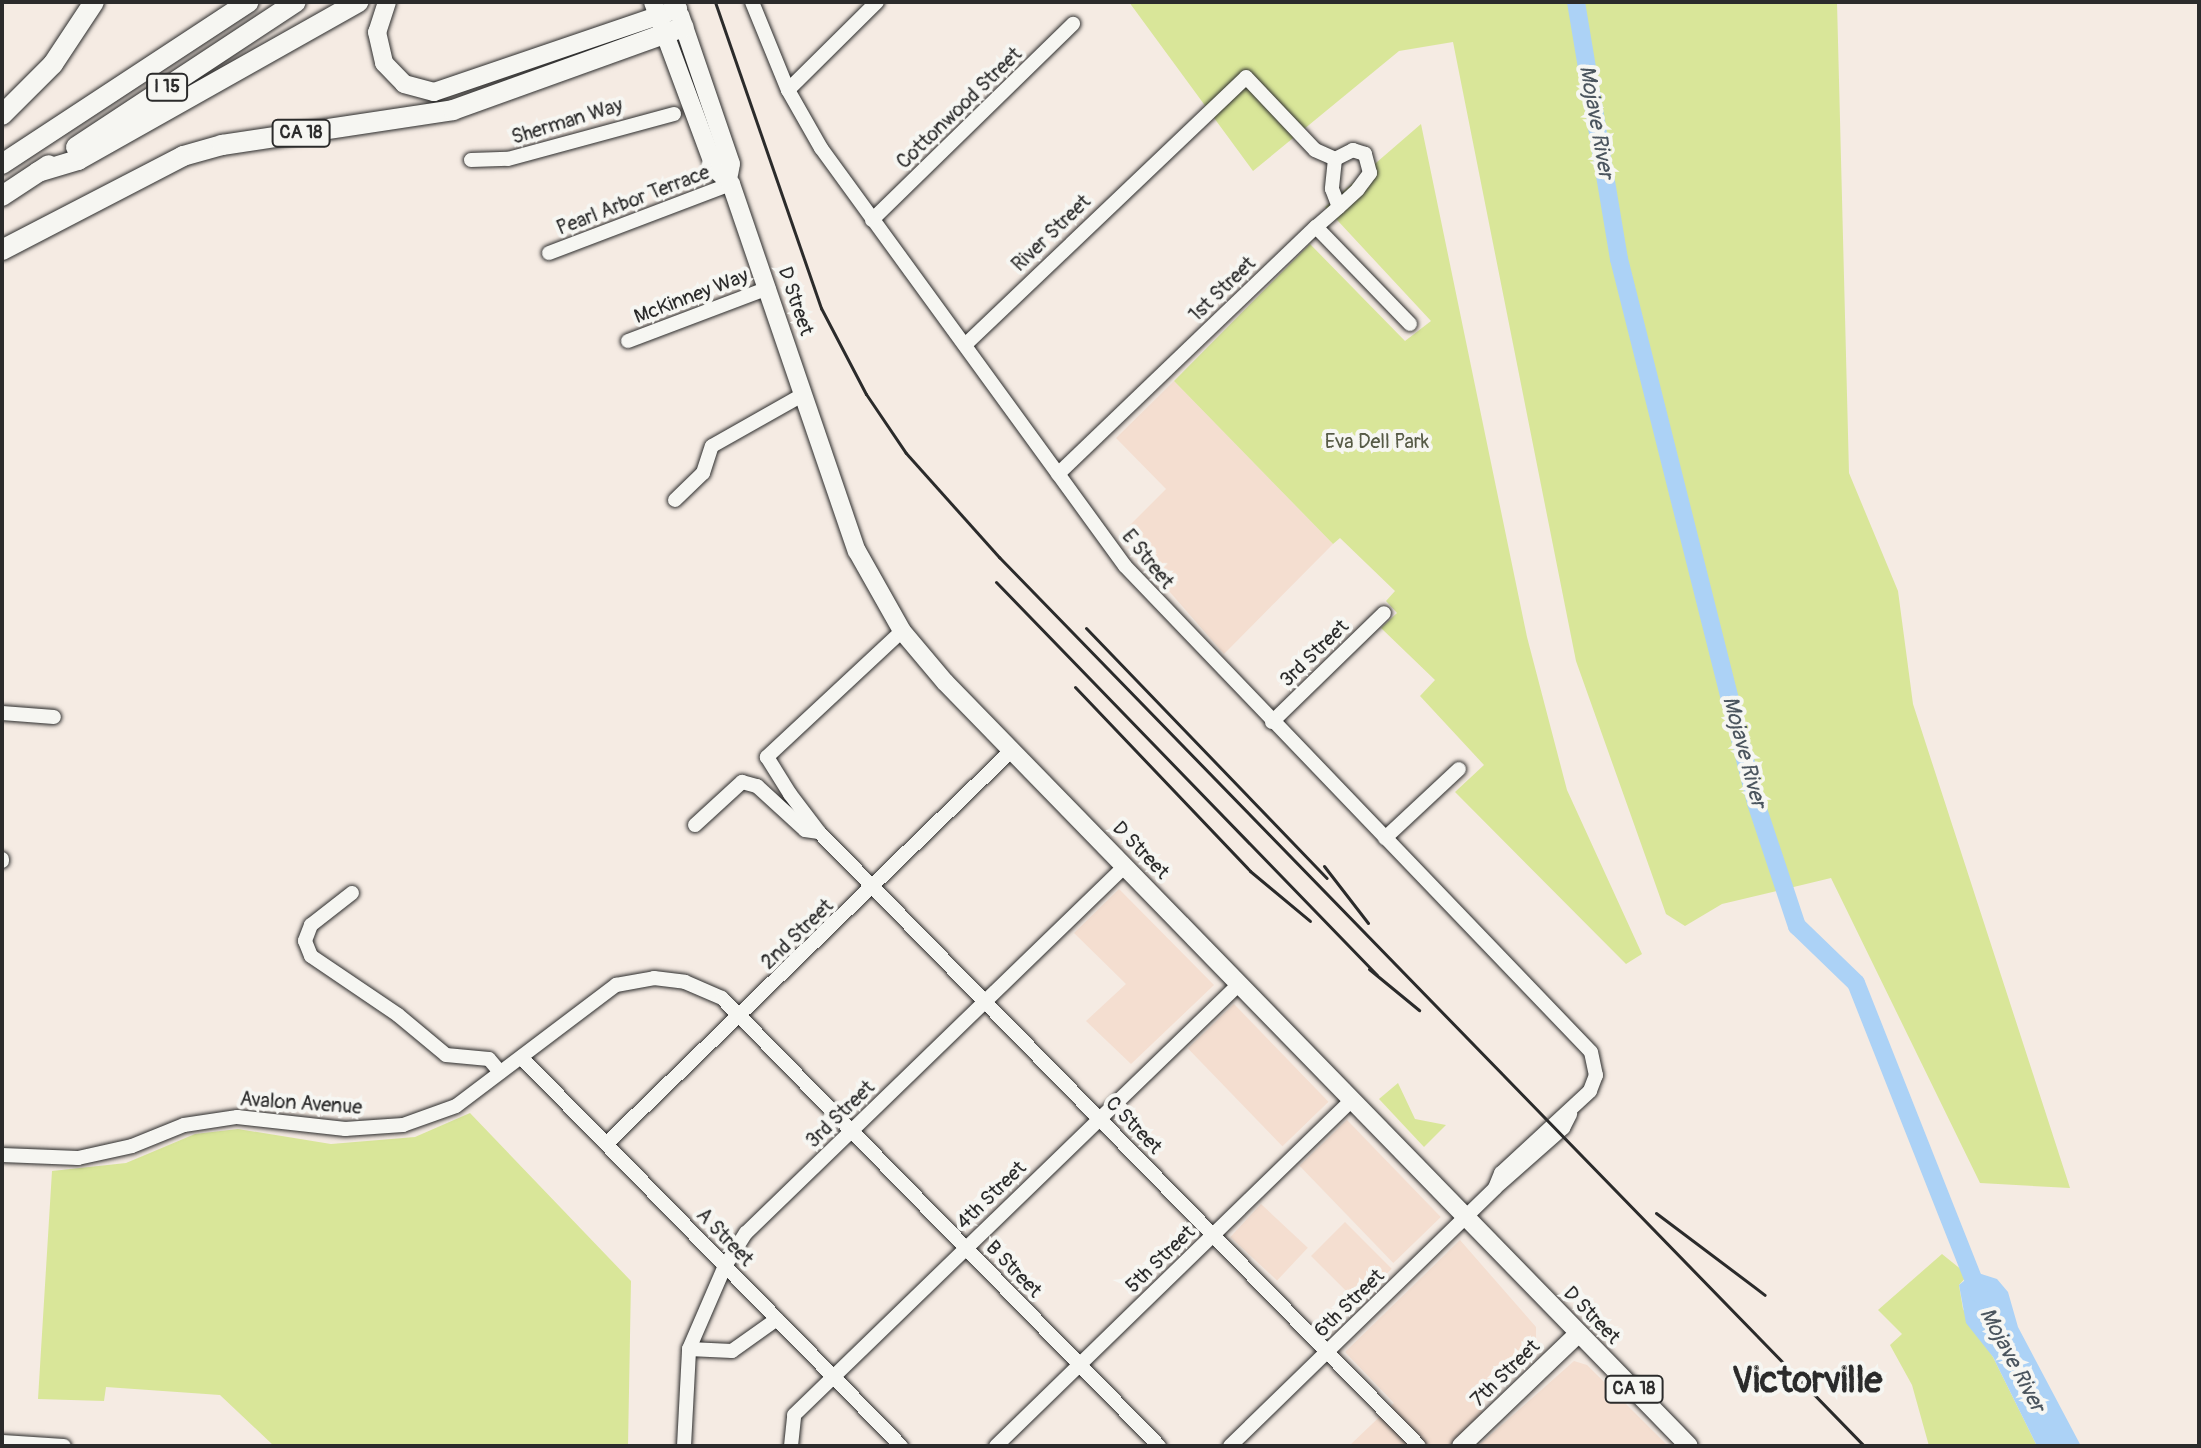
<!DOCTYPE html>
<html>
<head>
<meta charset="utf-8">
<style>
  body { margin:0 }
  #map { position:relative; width:2201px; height:1448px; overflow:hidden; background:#f5ebe3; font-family:Pangolin,sans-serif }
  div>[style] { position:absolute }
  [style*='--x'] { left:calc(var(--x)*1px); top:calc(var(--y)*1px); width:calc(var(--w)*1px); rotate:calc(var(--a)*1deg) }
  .built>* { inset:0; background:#f4ded0; transform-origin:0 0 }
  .green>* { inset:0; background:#d9e699 }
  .water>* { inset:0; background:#acd2f6 }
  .river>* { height:18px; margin:-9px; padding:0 9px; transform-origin:9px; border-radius:9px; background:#acd2f6 }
  .roads { filter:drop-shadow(0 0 2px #2b2b2b) drop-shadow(0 0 2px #2b2b2b) }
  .minor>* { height:14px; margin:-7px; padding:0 7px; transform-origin:7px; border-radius:7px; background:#f6f6f2 }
  .major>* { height:18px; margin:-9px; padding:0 9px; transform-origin:9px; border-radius:9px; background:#f6f6f2 }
  .highway>* { height:20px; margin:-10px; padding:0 10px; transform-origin:10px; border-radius:10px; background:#f6f6f2 }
  .rail>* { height:3px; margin:-1.5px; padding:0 1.5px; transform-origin:1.5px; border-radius:1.5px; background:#2b2b2b }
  span { translate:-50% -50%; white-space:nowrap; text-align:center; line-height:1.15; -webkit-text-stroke:8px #f6f6f2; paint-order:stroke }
  .shield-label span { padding:2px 6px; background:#f6f6f2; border:2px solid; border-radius:6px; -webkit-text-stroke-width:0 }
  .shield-label { font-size:18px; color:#2b2b2b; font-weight:700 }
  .street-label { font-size:20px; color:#2b2b2b }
  .park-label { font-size:20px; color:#565a46 }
  .water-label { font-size:22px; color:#4b555e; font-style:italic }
  .town-label { font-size:36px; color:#2b2b2b; font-weight:700 }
  .frame { position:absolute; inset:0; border:4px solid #2b2b2b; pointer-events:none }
</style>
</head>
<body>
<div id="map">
  <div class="built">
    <div style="clip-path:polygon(1174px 381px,1333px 544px,1224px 654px,1120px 535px,1166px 489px,1116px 438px)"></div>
    <div style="clip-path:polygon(1119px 889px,1214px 985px,1131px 1064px,1086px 1021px,1126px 984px,1074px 933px)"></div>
    <div style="left:1234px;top:1004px;width:136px;height:64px;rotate:46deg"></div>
    <div style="left:1347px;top:1120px;width:135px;height:66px;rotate:46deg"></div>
    <div style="left:1261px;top:1204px;width:64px;height:45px;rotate:43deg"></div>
    <div style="left:1345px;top:1222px;width:66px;height:48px;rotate:45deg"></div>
    <div style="clip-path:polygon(1460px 1240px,1536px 1327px,1536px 1345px,1475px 1404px,1483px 1412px,1449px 1446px,1349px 1446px,1394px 1403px,1345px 1352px)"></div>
    <div style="clip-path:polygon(1574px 1361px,1587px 1365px,1668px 1446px,1478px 1446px)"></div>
  </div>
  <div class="green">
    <div style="clip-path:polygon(1129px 2px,1837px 2px,1849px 473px,1898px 591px,1913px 704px,2070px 1188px,1980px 1183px,1831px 878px,1722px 904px,1685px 926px,1666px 914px,1576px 661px,1453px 42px,1399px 51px,1253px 171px)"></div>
    <div style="clip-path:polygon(1421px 124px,1527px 637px,1567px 790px,1642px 954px,1626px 964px,1455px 792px,1484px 765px,1420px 696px,1435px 680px,1381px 628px,1397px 613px,1386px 601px,1395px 591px,1340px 538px,1333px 544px,1174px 381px,1310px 244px,1405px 341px,1431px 321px,1325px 207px)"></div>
    <div style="clip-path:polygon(1398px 1083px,1415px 1119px,1446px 1125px,1424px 1147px,1379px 1099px)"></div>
    <div style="clip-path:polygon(470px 1113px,631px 1281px,628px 1446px,274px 1446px,220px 1395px,106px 1387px,104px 1401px,38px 1399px,52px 1171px,126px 1163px,195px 1134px,238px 1129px,331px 1144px,415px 1137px)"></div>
    <div style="clip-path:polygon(1942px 1254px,1968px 1275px,1959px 1285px,1963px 1309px,1993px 1357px,2037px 1446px,1929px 1446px,1912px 1385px,1890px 1345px,1902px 1334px,1878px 1310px)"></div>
  </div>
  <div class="water">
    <div style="clip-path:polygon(1975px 1272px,1997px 1279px,2008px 1292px,2018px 1327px,2081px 1446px,2037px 1446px,1993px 1357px,1966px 1323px,1959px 1285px)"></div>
  </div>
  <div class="river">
    <div style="--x:1576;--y:2;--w:261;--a:80.5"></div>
    <div style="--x:1619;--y:259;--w:561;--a:75.86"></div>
    <div style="--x:1756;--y:803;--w:130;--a:71.6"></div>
    <div style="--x:1797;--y:926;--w:82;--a:44"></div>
    <div style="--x:1856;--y:983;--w:334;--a:68.4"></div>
  </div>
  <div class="roads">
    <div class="minor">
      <div style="--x:752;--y:2;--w:95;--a:67.8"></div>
      <div style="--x:788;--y:90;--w:67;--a:60.4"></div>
      <div style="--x:821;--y:148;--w:517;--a:53.97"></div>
      <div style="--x:1125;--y:566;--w:673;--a:46.2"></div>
      <div style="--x:1591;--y:1052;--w:24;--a:78"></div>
      <div style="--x:1596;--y:1075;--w:17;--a:111"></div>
      <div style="--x:1590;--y:1091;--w:121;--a:137.3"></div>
      <div style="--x:1501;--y:1173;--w:16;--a:112"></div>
      <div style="--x:788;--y:90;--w:125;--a:-44.7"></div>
      <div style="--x:471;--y:160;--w:37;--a:-2"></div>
      <div style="--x:508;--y:159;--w:172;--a:-15.2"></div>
      <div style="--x:872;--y:220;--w:281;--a:-44.3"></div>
      <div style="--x:1316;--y:227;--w:30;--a:-41"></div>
      <div style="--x:1339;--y:207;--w:26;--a:-43"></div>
      <div style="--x:1358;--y:189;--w:20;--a:-53"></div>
      <div style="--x:1370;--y:173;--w:20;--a:-105"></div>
      <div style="--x:1365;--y:154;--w:13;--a:-162"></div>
      <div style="--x:1353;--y:150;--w:20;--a:153"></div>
      <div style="--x:1335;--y:159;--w:30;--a:96"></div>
      <div style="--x:1332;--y:189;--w:19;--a:69"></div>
      <div style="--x:549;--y:253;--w:195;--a:-20.8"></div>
      <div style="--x:628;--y:341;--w:150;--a:-20.7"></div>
      <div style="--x:965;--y:345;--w:388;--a:-43.6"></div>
      <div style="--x:1246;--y:77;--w:100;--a:46.6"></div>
      <div style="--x:1315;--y:150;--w:22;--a:24"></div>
      <div style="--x:1058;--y:474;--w:357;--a:-43.8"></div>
      <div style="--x:1316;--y:227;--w:135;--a:45.9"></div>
      <div style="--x:675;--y:500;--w:39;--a:-44"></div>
      <div style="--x:703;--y:473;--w:28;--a:-72"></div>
      <div style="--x:712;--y:446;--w:106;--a:-29.5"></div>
      <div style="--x:902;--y:631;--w:185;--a:137"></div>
      <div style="--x:767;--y:757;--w:44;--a:58.1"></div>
      <div style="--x:790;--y:794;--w:48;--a:52.7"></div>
      <div style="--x:819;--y:832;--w:858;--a:45.66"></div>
      <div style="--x:2;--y:713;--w:52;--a:4.4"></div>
      <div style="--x:1272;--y:722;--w:156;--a:-44.2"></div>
      <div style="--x:695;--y:825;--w:64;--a:-42.5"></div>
      <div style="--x:742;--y:782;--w:16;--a:15"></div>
      <div style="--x:757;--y:786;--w:65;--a:42.5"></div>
      <div style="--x:805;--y:830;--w:14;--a:8"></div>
      <div style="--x:1385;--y:838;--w:101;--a:-43"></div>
      <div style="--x:2;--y:859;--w:2;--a:90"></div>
      <div style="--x:352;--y:893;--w:52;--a:142"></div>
      <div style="--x:311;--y:925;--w:17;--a:111"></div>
      <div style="--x:305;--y:941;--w:16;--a:68"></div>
      <div style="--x:311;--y:956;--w:105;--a:34.1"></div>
      <div style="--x:398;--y:1015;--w:62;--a:39.8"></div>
      <div style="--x:446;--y:1055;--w:43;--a:5.3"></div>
      <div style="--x:489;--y:1059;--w:17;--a:50"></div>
      <div style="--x:521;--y:1057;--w:544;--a:45.67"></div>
      <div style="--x:606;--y:1144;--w:566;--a:-44.14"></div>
      <div style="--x:2;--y:1155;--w:76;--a:2.3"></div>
      <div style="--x:78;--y:1158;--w:55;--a:-12.5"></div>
      <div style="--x:132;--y:1146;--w:56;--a:-22"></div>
      <div style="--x:184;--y:1125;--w:54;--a:-8.6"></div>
      <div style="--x:237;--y:1117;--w:109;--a:6.3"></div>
      <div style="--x:345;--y:1129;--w:58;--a:-3.9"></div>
      <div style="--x:403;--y:1125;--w:56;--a:-19.7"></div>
      <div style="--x:456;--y:1106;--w:201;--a:-37.1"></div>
      <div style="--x:616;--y:985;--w:39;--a:-10"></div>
      <div style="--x:654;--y:978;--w:31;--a:7"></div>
      <div style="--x:685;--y:982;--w:40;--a:23.4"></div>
      <div style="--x:722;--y:998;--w:626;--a:45.71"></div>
      <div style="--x:689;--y:1349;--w:43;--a:2.7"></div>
      <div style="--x:732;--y:1351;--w:55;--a:-35.4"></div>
      <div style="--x:2;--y:1442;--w:62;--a:3.7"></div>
      <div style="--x:684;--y:1446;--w:97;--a:-87"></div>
      <div style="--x:689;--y:1349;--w:90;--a:-66.6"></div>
      <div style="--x:725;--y:1266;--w:39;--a:-58"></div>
      <div style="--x:746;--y:1233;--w:528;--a:-44.08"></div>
      <div style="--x:791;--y:1446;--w:31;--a:-84"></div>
      <div style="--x:794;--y:1415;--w:620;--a:-44.08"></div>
      <div style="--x:996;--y:1446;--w:496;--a:-44.2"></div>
      <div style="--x:1230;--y:1446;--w:370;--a:-44.2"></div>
      <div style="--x:1495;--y:1188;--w:91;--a:-41.4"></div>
      <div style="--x:1563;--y:1128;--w:16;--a:-63"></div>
    </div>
    <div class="major">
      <div style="--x:387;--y:2;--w:32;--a:108"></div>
      <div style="--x:377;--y:32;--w:32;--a:77"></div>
      <div style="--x:384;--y:63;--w:29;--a:46"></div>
      <div style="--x:404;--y:84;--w:31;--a:15"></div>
      <div style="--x:434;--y:92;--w:258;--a:-18.8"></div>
      <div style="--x:653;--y:2;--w:178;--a:69.6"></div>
      <div style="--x:715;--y:169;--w:22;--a:43"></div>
      <div style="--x:731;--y:184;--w:388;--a:71.1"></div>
      <div style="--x:857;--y:551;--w:92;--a:60.6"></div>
      <div style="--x:902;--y:631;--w:67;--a:49.9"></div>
      <div style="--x:945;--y:682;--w:1066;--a:45.76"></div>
      <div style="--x:680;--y:15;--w:157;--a:71.1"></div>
      <div style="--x:731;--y:164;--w:15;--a:101"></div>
      <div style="--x:1461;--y:1446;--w:163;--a:-43.8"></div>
    </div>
    <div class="highway">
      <div style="--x:2;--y:115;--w:72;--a:-45"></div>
      <div style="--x:53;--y:64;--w:74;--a:-56.5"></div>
      <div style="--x:76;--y:147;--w:263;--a:-33.4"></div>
      <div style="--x:2;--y:164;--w:295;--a:-33.3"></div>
      <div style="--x:38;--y:172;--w:42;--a:-16.7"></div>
      <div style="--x:78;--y:160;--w:322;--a:-29.4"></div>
      <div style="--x:2;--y:196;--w:56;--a:-33.4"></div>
      <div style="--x:2;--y:250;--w:204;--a:-27.4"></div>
      <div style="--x:183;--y:156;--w:41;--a:-15.8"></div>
      <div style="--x:222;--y:145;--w:234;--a:-8.6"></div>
      <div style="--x:453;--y:110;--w:245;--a:-19.8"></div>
    </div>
  </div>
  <div class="rail">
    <div style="--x:715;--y:2;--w:324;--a:70.9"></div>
    <div style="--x:821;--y:308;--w:97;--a:62.4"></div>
    <div style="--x:866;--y:394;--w:71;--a:55.9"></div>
    <div style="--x:906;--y:453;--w:140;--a:48.2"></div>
    <div style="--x:999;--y:557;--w:1240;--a:45.78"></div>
    <div style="--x:996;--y:582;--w:547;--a:45.89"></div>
    <div style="--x:1086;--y:628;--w:347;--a:46.1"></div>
    <div style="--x:1075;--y:687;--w:254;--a:46.4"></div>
    <div style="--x:1250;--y:871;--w:78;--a:39.8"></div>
    <div style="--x:1324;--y:866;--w:72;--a:52.3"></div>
    <div style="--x:1369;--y:969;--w:65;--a:39.4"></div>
    <div style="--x:1656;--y:1213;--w:136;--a:37"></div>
  </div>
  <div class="shield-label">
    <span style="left:167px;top:87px">I 15</span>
    <span style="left:301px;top:133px">CA 18</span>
    <span style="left:1634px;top:1389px">CA 18</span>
  </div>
  <div class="street-label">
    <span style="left:959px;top:108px;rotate:-44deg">Cottonwood Street</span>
    <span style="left:567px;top:121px;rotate:-17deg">Sherman Way</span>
    <span style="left:633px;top:200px;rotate:-21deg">Pearl Arbor Terrace</span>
    <span style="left:1051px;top:233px;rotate:-44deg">River Street</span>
    <span style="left:1222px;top:289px;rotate:-44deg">1st Street</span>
    <span style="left:691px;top:296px;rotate:-21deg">McKinney Way</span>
    <span style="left:796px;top:301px;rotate:71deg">D Street</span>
    <span style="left:1148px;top:559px;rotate:51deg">E Street</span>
    <span style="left:1314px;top:653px;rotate:-44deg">3rd Street</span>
    <span style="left:1141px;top:850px;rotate:46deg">D Street</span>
    <span style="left:797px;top:934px;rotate:-44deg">2nd Street</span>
    <span style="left:301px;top:1103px;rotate:4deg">Avalon Avenue</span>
    <span style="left:840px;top:1114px;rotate:-44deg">3rd Street</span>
    <span style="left:1134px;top:1125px;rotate:46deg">C Street</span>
    <span style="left:991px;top:1195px;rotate:-44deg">4th Street</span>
    <span style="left:725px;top:1237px;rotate:46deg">A Street</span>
    <span style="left:1160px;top:1259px;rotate:-44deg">5th Street</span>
    <span style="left:1014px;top:1269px;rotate:46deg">B Street</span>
    <span style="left:1349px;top:1303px;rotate:-44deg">6th Street</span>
    <span style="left:1592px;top:1315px;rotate:46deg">D Street</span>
    <span style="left:1505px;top:1373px;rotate:-44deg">7th Street</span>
  </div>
  <div class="park-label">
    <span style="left:1377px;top:441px">Eva Dell Park</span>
  </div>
  <div class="water-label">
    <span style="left:1596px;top:122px;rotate:80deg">Mojave River</span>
    <span style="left:1744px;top:752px;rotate:75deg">Mojave River</span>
    <span style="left:2012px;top:1360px;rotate:62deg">Mojave River</span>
  </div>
  <div class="town-label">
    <span style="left:1807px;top:1381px">Victorville</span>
  </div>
  <div class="frame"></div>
</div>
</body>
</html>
